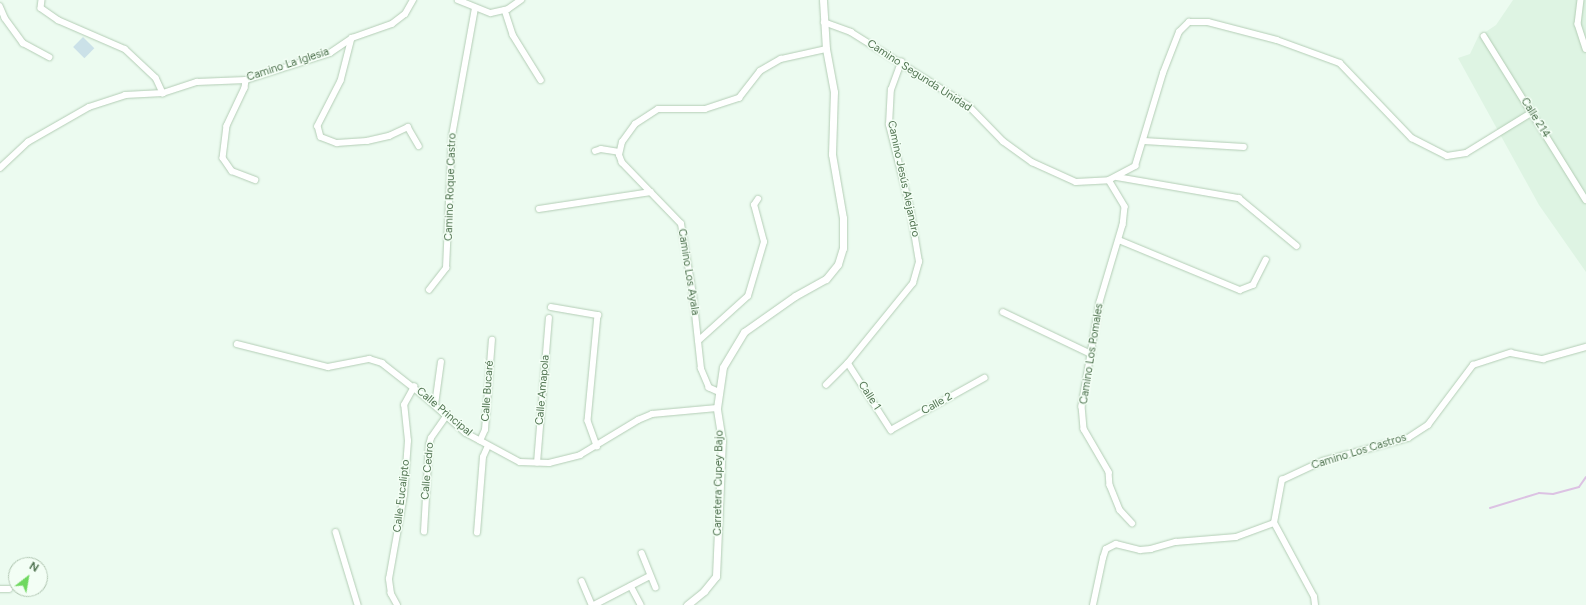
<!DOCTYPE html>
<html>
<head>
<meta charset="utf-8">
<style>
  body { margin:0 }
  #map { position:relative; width:1586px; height:605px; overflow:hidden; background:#ecfbf0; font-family:Figtree,sans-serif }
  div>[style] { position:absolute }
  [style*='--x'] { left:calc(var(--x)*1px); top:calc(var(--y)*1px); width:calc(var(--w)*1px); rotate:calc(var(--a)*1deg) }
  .residential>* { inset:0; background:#def4e3 }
  .green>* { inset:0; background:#cbe1e8; transform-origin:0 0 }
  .stream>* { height:2px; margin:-1px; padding:0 1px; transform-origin:1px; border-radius:1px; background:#dcc2e3 }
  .roads { filter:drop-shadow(0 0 1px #b3cdb5) drop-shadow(0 0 1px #b3cdb5) }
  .minor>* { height:5.5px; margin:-2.75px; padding:0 2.75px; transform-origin:2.75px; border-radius:2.75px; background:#fff }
  .tertiary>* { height:7px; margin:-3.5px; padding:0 3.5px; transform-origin:3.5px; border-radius:3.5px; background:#fff }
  span { translate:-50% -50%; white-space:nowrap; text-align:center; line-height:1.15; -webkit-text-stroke:3px #f3fef5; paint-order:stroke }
  .street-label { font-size:11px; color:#517451 }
  .north { position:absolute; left:8px; top:557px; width:40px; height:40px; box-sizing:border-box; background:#f3fef5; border:1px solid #b2c7b3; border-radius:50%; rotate:31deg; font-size:11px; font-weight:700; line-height:16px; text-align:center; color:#517451 }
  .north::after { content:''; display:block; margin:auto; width:14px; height:18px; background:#6fd85f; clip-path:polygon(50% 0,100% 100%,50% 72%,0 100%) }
</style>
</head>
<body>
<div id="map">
  <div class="residential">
    <div style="clip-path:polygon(1513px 0,1586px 0,1586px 272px,1539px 205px,1458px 58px,1470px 54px,1478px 37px,1496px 25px)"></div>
  </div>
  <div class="green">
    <div style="left:83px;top:37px;width:16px;height:14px;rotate:45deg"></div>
  </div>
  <div class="stream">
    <div style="--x:1490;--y:508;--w:51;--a:-17"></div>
    <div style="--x:1539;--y:493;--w:14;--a:4"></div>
    <div style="--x:1553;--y:494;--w:27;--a:-15"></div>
    <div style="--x:1579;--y:487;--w:12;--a:-55"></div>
  </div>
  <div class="roads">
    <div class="minor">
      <div style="--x:42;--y:0;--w:8;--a:97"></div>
      <div style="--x:41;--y:8;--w:21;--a:35"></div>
      <div style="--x:58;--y:20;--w:73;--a:23.4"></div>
      <div style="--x:125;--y:49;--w:42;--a:43.1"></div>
      <div style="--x:156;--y:78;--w:17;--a:65"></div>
      <div style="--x:458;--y:0;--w:35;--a:22"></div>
      <div style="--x:491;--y:13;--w:17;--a:-13"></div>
      <div style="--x:508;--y:9;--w:16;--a:-35"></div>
      <div style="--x:1581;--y:0;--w:24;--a:97"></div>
      <div style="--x:1578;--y:24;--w:26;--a:72"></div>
      <div style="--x:0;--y:6;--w:13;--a:67"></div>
      <div style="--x:5;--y:18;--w:31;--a:54"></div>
      <div style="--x:23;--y:43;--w:30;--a:28"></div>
      <div style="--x:505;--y:10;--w:26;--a:72"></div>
      <div style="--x:513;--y:35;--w:53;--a:58.1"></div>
      <div style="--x:824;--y:22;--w:29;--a:20"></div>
      <div style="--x:851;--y:32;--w:139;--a:32.1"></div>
      <div style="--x:969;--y:106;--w:49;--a:45.8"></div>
      <div style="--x:1003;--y:141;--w:36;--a:36"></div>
      <div style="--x:1032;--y:162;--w:48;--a:24.4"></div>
      <div style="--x:1076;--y:182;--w:33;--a:-3"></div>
      <div style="--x:1109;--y:180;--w:30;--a:-28"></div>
      <div style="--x:1135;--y:166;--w:97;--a:-73.2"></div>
      <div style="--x:1163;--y:73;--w:44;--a:-68.7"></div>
      <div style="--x:1179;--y:32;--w:14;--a:-45"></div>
      <div style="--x:1189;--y:22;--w:19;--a:0"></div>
      <div style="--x:1208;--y:22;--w:71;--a:14.6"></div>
      <div style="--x:1277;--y:40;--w:67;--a:20.1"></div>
      <div style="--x:1340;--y:63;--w:104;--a:46.2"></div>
      <div style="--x:1412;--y:138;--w:39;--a:27"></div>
      <div style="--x:1447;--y:156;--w:19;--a:-9"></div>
      <div style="--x:1466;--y:153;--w:76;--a:-31.6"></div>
      <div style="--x:1484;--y:36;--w:193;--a:58.1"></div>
      <div style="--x:352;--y:38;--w:44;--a:104.3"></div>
      <div style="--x:341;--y:81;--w:51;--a:117.1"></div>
      <div style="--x:318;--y:126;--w:11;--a:75"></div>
      <div style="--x:321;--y:137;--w:17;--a:21"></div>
      <div style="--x:337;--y:143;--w:30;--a:-4"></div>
      <div style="--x:367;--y:141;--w:23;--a:-13"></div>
      <div style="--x:389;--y:136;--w:21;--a:-25"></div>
      <div style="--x:408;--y:127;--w:22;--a:60"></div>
      <div style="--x:246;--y:80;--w:8;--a:97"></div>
      <div style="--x:245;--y:88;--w:42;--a:115.3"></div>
      <div style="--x:227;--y:126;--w:32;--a:97"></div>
      <div style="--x:223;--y:158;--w:16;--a:55"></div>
      <div style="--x:232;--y:171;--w:25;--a:21"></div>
      <div style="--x:1144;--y:141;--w:100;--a:3.4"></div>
      <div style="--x:595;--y:151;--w:6;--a:-18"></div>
      <div style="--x:601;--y:149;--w:18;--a:9"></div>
      <div style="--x:0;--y:168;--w:38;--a:-43"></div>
      <div style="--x:28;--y:142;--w:70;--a:-29.8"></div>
      <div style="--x:89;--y:107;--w:38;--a:-18"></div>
      <div style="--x:125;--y:95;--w:38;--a:-3"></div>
      <div style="--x:163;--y:93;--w:36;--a:-18"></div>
      <div style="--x:197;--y:82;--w:49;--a:-2.3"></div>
      <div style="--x:246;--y:80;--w:88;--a:-17.8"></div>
      <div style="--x:330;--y:53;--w:27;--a:-34"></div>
      <div style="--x:352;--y:38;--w:42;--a:-19.3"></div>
      <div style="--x:392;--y:24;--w:16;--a:-38"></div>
      <div style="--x:405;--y:14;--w:16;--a:-60"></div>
      <div style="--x:1117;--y:177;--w:124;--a:9.8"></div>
      <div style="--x:1239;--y:198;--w:75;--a:39.6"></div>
      <div style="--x:1109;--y:180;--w:31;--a:59"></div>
      <div style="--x:1125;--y:207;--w:18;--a:96"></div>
      <div style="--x:1123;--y:225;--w:80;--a:106.6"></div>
      <div style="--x:1100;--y:302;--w:106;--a:99.8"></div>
      <div style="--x:1082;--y:406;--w:23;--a:85"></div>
      <div style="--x:1084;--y:429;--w:50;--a:59.8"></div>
      <div style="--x:1109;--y:472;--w:13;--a:86"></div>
      <div style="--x:1110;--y:485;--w:27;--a:68"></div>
      <div style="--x:1120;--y:510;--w:18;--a:47"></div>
      <div style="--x:539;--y:209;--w:113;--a:-8.6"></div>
      <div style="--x:1119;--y:240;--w:131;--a:22.5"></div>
      <div style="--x:1240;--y:290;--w:14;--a:-21"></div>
      <div style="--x:1253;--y:285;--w:28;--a:-63"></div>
      <div style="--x:429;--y:290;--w:28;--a:-52"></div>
      <div style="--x:446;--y:268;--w:132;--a:-87.4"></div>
      <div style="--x:452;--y:136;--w:130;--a:-79.8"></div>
      <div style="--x:551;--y:307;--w:48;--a:9.7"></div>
      <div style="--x:598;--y:315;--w:106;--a:95.4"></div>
      <div style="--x:588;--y:421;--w:27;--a:70"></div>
      <div style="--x:1003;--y:312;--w:98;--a:25.5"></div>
      <div style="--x:698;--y:341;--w:67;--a:-42"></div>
      <div style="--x:748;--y:296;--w:56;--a:-73.5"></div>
      <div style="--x:764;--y:242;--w:38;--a:-105"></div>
      <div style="--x:754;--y:205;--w:7;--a:-56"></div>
      <div style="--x:237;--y:344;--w:94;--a:14.2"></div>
      <div style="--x:328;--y:367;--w:42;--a:-11"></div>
      <div style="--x:369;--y:359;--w:14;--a:17"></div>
      <div style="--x:382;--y:363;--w:52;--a:38"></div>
      <div style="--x:423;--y:395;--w:57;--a:41.5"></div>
      <div style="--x:466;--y:433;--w:61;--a:28.2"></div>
      <div style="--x:520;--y:462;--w:29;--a:2"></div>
      <div style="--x:549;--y:463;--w:32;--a:-14"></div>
      <div style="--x:580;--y:455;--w:68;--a:-31.1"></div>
      <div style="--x:638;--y:420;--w:15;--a:-23"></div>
      <div style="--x:652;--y:414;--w:65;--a:-5.3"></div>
      <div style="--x:848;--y:363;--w:80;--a:57.3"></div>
      <div style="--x:891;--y:430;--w:107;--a:-29.2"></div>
      <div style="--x:826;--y:385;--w:31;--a:-45"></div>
      <div style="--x:848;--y:363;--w:103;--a:-50.9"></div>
      <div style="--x:913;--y:283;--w:22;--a:-74"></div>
      <div style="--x:919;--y:262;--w:55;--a:-99.5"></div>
      <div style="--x:910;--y:208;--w:86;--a:-104.2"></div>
      <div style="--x:889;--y:125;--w:35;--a:-87"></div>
      <div style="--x:891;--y:90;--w:30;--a:-70"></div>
      <div style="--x:718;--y:392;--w:10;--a:-156"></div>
      <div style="--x:709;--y:388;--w:21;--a:-113"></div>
      <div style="--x:701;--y:369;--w:74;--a:-96.2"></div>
      <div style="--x:693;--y:295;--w:72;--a:-99.6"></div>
      <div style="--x:681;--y:224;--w:85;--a:-134"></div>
      <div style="--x:622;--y:163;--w:9;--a:-111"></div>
      <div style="--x:619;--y:155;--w:13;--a:-77"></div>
      <div style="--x:622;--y:142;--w:22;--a:-54"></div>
      <div style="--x:635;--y:124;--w:27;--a:-33"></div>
      <div style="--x:658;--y:109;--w:47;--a:0"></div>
      <div style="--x:705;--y:109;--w:36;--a:-18"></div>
      <div style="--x:739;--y:98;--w:34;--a:-52"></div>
      <div style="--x:760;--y:71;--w:24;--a:-30"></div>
      <div style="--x:781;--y:59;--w:46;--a:-12.5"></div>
      <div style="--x:435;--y:405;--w:43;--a:-82.1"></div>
      <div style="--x:480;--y:441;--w:12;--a:-66"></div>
      <div style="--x:485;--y:430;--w:90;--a:-85.6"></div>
      <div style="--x:537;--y:463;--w:145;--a:-85.3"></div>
      <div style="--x:336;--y:532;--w:76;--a:73.2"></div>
      <div style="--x:424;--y:532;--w:87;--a:-86.7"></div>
      <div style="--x:429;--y:445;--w:7;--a:-74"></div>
      <div style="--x:431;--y:438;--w:28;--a:-55"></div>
      <div style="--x:477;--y:533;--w:76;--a:-85.5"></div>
      <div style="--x:483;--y:457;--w:12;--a:-66"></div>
      <div style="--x:642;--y:553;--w:37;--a:68"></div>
      <div style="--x:582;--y:581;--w:26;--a:67"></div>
      <div style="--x:631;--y:586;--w:21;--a:62"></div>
      <div style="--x:0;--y:589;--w:9;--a:0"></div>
      <div style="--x:397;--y:605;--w:13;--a:-119"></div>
      <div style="--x:391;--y:594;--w:15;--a:-98"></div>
      <div style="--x:389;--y:579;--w:85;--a:-79.9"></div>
      <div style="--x:404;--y:495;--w:54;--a:-85.8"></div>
      <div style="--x:408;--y:441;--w:36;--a:-96"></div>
      <div style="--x:404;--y:405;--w:21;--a:-61"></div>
      <div style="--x:594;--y:605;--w:63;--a:-27.4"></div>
      <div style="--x:1093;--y:605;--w:48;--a:-78"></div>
      <div style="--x:1103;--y:558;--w:9;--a:-72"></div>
      <div style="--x:1106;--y:549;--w:11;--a:-27"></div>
      <div style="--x:1116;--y:544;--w:25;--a:14"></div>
      <div style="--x:1140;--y:550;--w:11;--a:-5"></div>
      <div style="--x:1151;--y:549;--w:26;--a:-16"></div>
      <div style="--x:1176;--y:542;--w:60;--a:-4.8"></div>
      <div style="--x:1236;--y:537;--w:40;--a:-20.2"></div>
      <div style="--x:1315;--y:605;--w:8;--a:-97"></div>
      <div style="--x:1314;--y:597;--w:84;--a:-118.4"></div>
      <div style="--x:1274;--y:523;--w:44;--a:-79.5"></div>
      <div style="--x:1282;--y:480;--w:45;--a:-24.9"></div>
      <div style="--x:1323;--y:461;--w:88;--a:-15.1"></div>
      <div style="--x:1408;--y:438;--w:24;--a:-33"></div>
      <div style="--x:1428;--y:425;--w:75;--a:-53.1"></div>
      <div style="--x:1473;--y:365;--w:40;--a:-18"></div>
      <div style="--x:1511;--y:353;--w:33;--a:11"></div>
      <div style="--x:1543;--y:359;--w:45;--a:-15.6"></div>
    </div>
    <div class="tertiary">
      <div style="--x:687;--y:605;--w:22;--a:-39"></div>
      <div style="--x:704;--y:591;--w:19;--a:-51"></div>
      <div style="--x:716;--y:576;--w:135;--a:-87.5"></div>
      <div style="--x:722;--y:441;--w:33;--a:-99"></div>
      <div style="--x:717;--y:408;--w:41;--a:-81.7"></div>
      <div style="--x:723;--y:367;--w:41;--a:-59"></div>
      <div style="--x:744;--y:332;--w:62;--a:-35.2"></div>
      <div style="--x:795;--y:296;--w:35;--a:-29"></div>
      <div style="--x:826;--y:279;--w:19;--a:-51"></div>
      <div style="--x:838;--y:264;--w:17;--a:-73"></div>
      <div style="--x:843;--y:248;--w:30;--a:-90"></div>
      <div style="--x:843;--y:218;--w:65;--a:-99.8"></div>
      <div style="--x:832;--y:154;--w:62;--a:-88.2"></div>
      <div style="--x:834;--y:92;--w:44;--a:-100.5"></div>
      <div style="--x:826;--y:49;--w:49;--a:-93.5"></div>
    </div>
  </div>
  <div class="street-label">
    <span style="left:288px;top:65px;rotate:-18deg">Camino La Iglesia</span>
    <span style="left:919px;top:76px;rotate:33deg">Camino Segunda Unidad</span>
    <span style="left:1535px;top:118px;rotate:58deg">Calle 214</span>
    <span style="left:903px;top:179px;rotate:78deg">Camino Jesús Alejandro</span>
    <span style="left:451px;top:187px;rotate:-88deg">Camino Roque Castro</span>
    <span style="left:688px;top:272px;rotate:81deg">Camino Los Ayala</span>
    <span style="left:1092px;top:354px;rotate:-81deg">Camino Los Pomales</span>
    <span style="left:543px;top:390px;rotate:-85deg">Calle Amapola</span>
    <span style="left:488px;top:391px;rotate:-86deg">Calle Bucaré</span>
    <span style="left:869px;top:396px;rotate:57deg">Calle 1</span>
    <span style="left:937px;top:404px;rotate:-29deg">Calle 2</span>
    <span style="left:444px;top:412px;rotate:40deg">Calle Principal</span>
    <span style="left:1359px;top:452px;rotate:-17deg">Camino Los Castros</span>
    <span style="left:428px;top:471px;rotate:-85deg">Calle Cedro</span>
    <span style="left:719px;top:483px;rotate:-89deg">Carretera Cupey Bajo</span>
    <span style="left:402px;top:496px;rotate:-83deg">Calle Eucalipto</span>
  </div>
  <div class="north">N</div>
</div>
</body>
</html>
